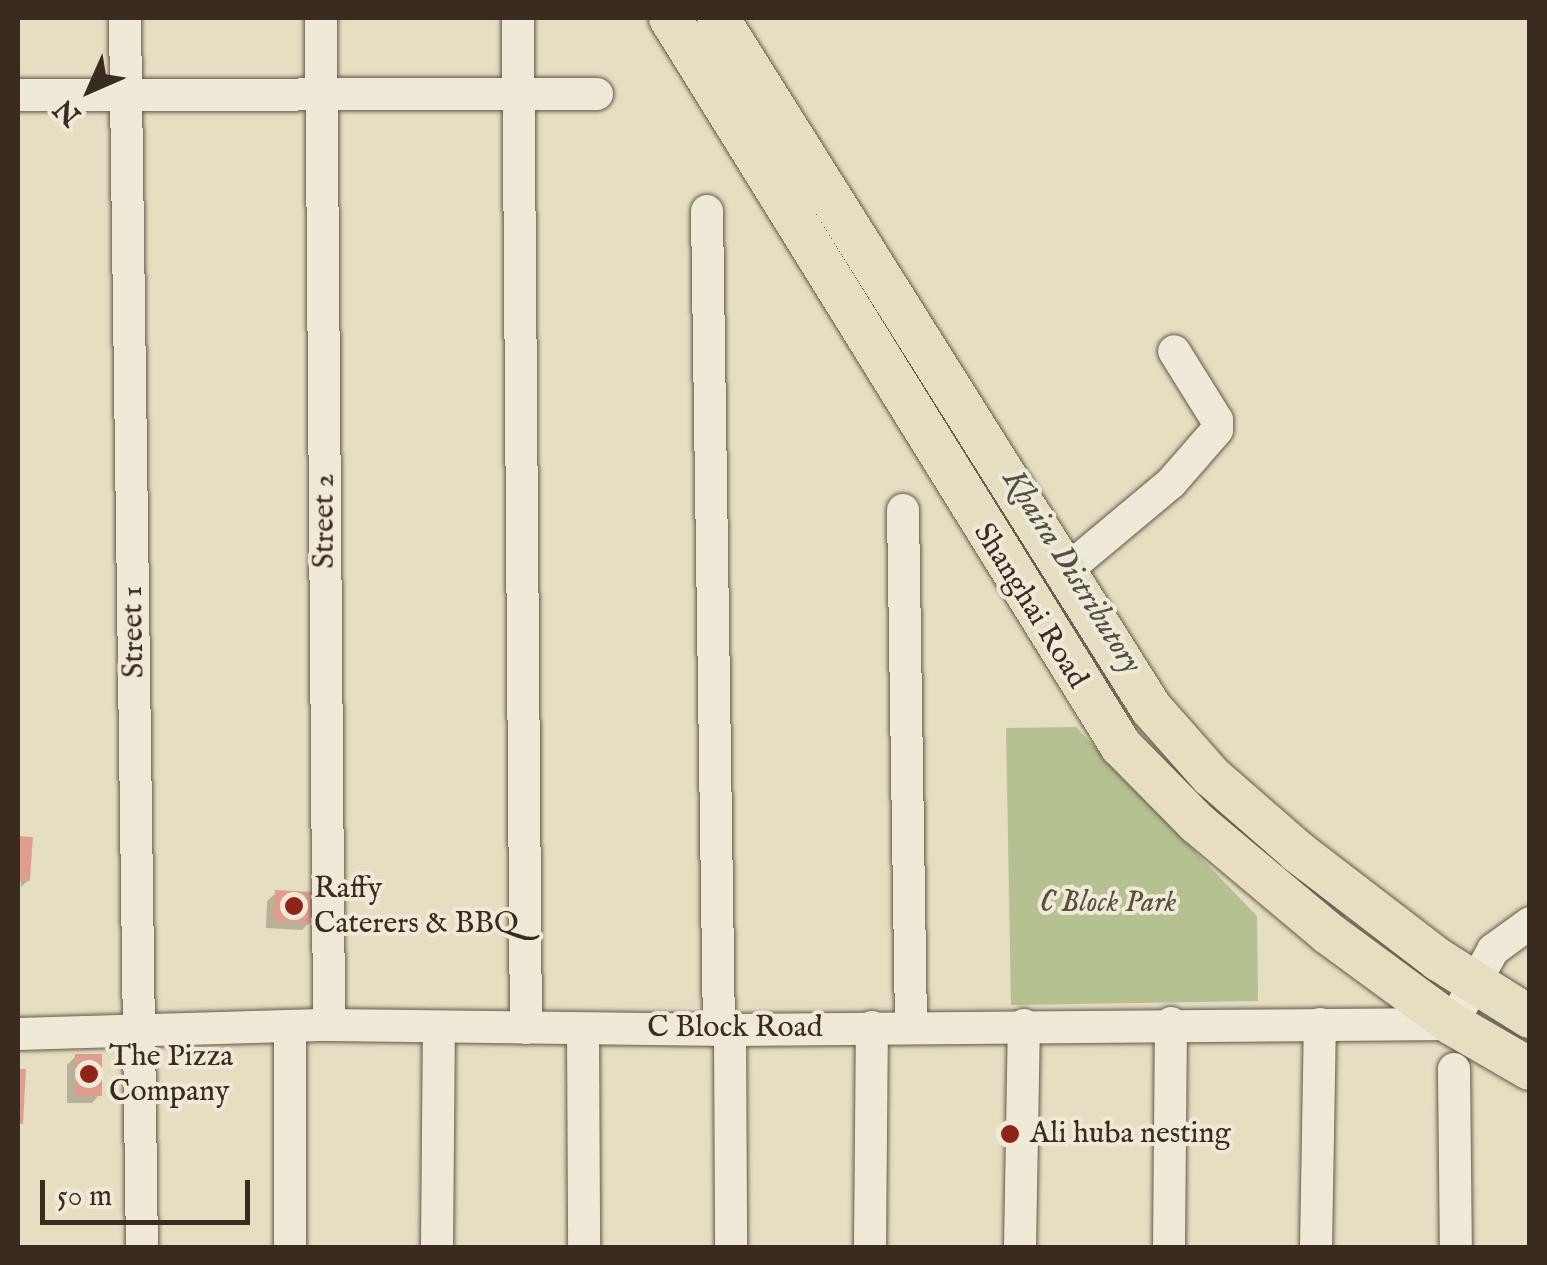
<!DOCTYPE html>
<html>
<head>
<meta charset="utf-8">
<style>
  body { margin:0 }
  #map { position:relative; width:1547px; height:1265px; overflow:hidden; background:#e6dec1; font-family:"IM FELL English",serif }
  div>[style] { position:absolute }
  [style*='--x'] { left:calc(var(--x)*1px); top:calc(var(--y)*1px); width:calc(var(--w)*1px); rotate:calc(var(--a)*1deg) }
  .green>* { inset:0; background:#b6c192 }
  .shadow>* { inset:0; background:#0003 }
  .stream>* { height:9px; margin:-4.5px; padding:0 4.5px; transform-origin:4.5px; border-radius:4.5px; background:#96bcb3 }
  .building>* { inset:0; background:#e09d8e; transform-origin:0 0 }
  .roads { filter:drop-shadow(0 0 2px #645848) drop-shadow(0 0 2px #645848) }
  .minor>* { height:32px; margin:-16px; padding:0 16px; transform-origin:16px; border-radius:16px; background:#efead7 }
  .major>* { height:42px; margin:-21px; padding:0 21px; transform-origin:21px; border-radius:21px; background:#e6dec1 }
  .dots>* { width:28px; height:28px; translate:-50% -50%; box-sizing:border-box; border:5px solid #efead7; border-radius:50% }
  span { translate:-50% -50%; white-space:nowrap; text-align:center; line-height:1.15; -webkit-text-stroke:8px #efead7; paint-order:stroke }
  .street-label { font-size:30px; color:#392b20 }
  .poi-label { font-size:30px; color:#392b20 }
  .left { translate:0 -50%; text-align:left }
  .park-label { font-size:30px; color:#58503c; font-style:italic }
  .water-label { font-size:32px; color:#504f45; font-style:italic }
  .frame { position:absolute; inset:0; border:20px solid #392b20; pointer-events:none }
  .north { position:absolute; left:40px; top:40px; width:100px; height:100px; -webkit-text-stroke:8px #efead7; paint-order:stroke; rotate:225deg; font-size:28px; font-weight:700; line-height:40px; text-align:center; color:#392b20 }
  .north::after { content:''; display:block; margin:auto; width:35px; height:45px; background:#392b20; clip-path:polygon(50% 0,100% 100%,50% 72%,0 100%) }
  .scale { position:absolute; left:40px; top:1180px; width:210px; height:45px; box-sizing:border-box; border:5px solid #392b20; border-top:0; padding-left:12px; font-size:30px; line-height:35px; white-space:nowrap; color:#392b20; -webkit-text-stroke:8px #efead7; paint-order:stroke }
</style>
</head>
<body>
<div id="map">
  <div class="green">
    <div style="clip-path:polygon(1076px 727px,1257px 916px,1258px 1001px,1011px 1005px,1006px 728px)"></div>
  </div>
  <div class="shadow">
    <div style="clip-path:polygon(18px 839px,30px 839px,30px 879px,21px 887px)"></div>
    <div style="clip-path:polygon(276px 893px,311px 921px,302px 930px,266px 928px,267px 901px)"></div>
    <div style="clip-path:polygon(76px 1056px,100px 1094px,92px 1103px,67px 1103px,67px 1065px)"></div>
  </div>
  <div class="stream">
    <div style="--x:888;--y:330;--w:415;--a:57.8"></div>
    <div style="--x:1234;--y:824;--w:55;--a:41.3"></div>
    <div style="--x:1299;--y:879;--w:54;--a:37.5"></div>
    <div style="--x:1468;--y:1003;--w:72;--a:30.8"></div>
  </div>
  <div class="building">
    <div style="left:18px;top:836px;width:15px;height:44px;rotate:4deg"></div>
    <div style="left:275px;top:890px;width:40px;height:31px;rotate:3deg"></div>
    <div style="left:75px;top:1054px;width:27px;height:42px"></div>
    <div style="clip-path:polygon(18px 1069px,26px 1069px,23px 1124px,18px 1123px)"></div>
  </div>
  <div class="roads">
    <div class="minor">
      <div style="--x:125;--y:18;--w:1230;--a:89.21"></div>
      <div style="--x:321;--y:18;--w:1007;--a:89.54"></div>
      <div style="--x:518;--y:18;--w:1010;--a:89.55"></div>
      <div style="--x:18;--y:95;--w:579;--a:-0.1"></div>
      <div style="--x:707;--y:211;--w:819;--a:89.16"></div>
      <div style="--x:903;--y:510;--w:517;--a:89.11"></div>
      <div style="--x:1062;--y:574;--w:142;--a:-39.9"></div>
      <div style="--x:1171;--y:483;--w:70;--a:-49"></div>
      <div style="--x:1217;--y:430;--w:10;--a:-90"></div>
      <div style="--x:1217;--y:420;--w:81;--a:-121.9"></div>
      <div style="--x:290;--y:1026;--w:222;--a:90"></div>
      <div style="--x:583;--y:1029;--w:219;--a:89.7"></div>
      <div style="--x:730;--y:1030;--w:218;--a:89.7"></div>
      <div style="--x:18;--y:1034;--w:311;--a:-1.7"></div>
      <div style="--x:329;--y:1025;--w:401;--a:0.7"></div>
      <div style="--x:730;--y:1030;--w:722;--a:-0.48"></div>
      <div style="--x:1452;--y:1024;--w:85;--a:-61"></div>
      <div style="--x:1493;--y:950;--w:46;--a:-36.1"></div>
      <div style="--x:1454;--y:1069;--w:179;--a:89.4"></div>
      <div style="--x:437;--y:1248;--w:219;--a:-89.5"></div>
      <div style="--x:870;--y:1248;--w:221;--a:-89.5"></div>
      <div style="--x:1020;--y:1248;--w:223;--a:-89"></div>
      <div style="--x:1169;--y:1248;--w:225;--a:-89.5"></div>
      <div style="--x:1316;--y:1248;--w:224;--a:-89"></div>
    </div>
    <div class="major">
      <div style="--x:670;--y:18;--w:856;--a:58.22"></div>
      <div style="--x:1121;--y:746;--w:108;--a:45.4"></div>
      <div style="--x:1197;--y:823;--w:171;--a:40"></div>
      <div style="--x:1328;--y:933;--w:154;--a:36.3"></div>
      <div style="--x:1452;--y:1024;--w:90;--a:30"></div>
      <div style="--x:718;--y:18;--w:815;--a:57.89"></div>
      <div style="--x:1151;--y:708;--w:91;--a:48.6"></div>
      <div style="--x:1211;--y:776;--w:116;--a:41.1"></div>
      <div style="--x:1298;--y:852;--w:178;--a:37.5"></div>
      <div style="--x:1439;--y:960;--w:107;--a:32.1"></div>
    </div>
  </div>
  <div class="dots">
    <div style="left:294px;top:906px;background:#8f2418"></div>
    <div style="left:89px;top:1074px;background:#8f2418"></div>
    <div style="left:1010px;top:1134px;background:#8f2418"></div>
  </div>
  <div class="street-label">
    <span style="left:325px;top:521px;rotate:-90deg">Street 2</span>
    <span style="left:1030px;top:606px;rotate:58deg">Shanghai Road</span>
    <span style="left:134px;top:632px;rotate:-91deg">Street 1</span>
    <span style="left:735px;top:1028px">C Block Road</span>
  </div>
  <div class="poi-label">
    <span class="left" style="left:314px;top:906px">Raffy<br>Caterers &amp; BBQ</span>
    <span class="left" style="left:109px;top:1074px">The Pizza<br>Company</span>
    <span class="left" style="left:1030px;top:1134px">Ali huba nesting</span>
  </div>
  <div class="park-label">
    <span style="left:1108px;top:903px">C Block Park</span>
  </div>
  <div class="water-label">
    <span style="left:1071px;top:572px;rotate:58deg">Khaira Distributory</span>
  </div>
  <div class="frame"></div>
  <div class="north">N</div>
  <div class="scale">50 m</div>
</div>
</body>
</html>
